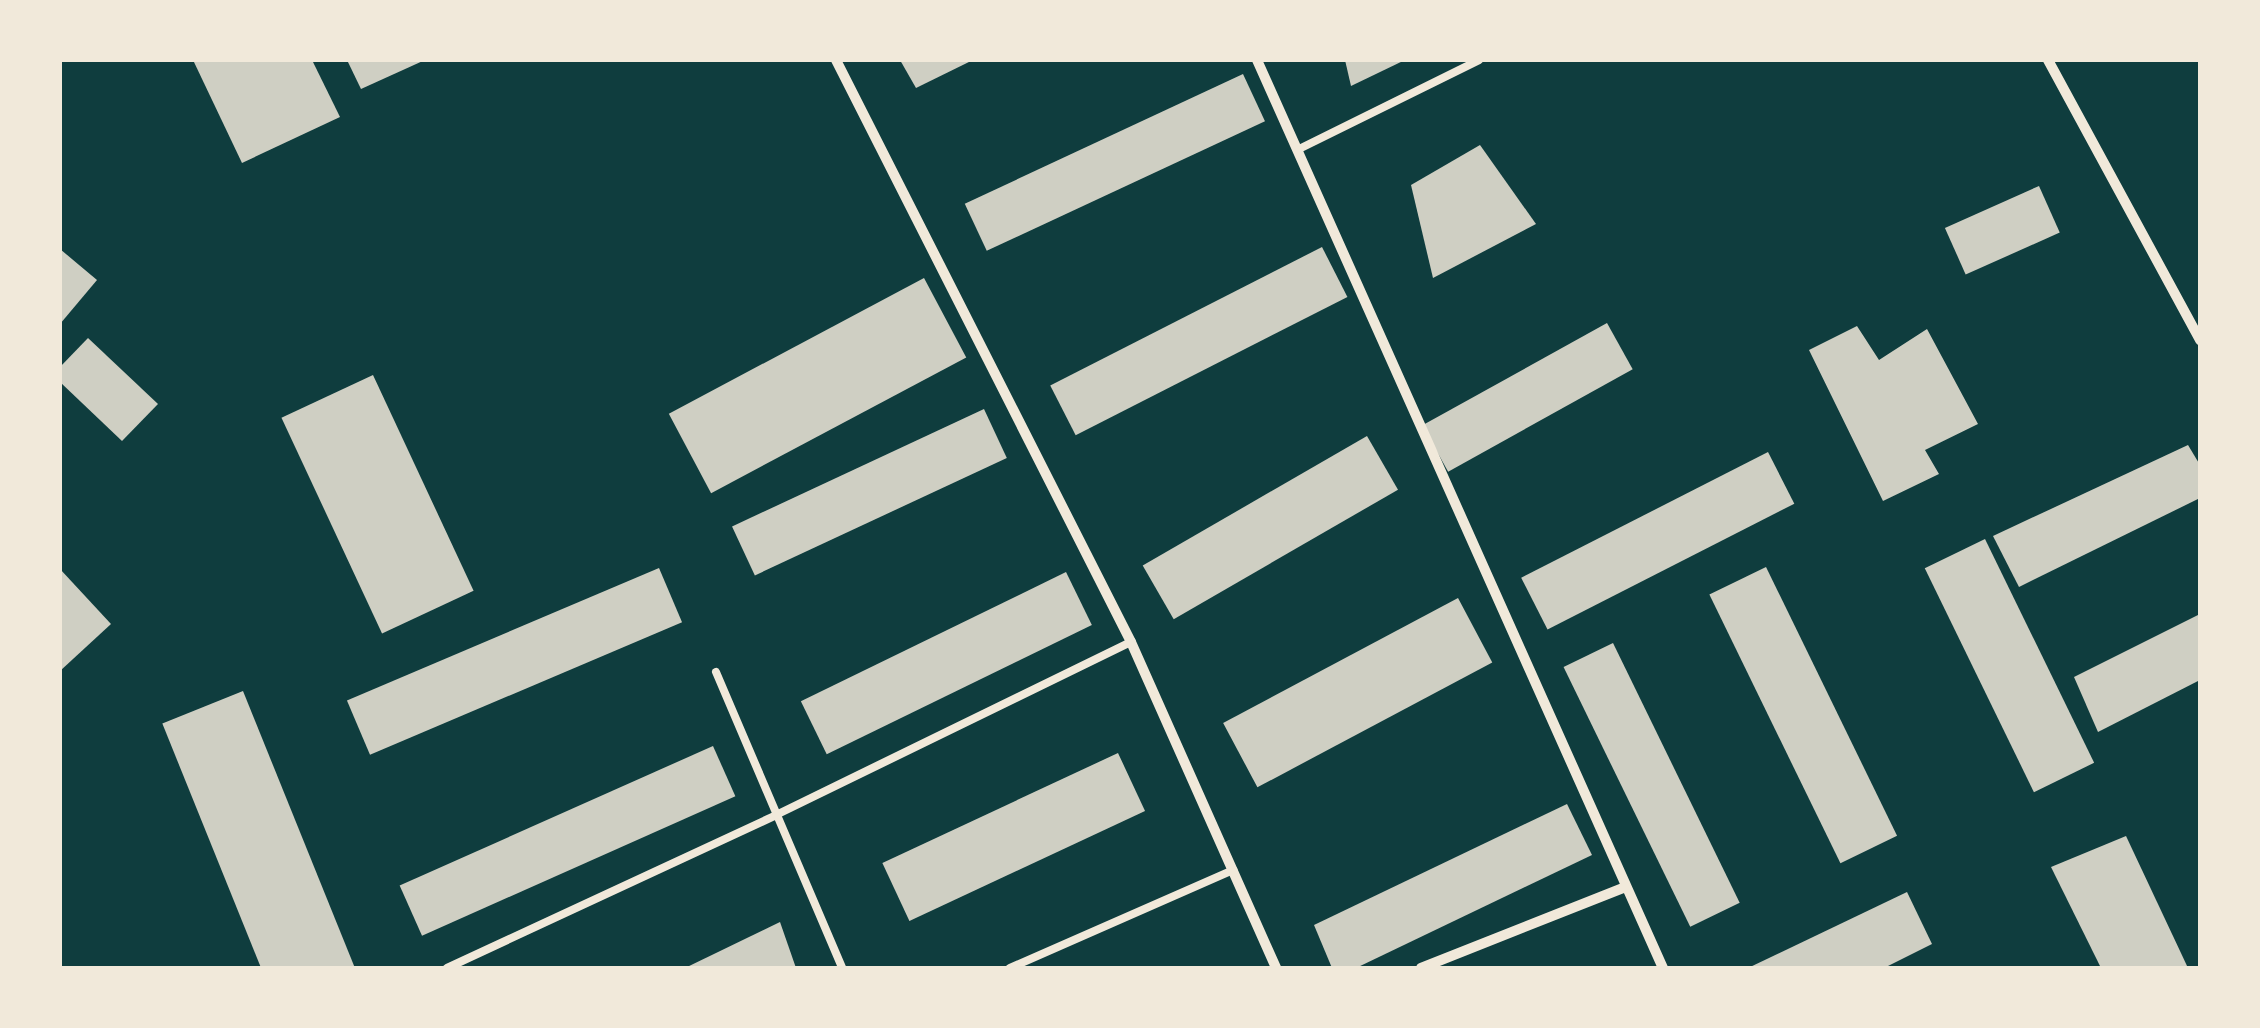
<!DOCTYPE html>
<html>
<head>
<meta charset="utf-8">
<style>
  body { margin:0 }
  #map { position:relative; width:2260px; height:1028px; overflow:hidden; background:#0f3d3e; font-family:Cabin,sans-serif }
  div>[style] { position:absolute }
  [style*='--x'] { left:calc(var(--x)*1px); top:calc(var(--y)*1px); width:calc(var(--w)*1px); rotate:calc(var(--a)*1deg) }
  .building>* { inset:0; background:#cfcfc3; transform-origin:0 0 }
  .service>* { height:8px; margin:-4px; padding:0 4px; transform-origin:4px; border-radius:4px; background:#f1e9da }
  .minor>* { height:10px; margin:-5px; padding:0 5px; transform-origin:5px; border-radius:5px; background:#f1e9da }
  span { translate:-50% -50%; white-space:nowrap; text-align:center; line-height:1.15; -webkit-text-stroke:10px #f1e9da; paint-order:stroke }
  .frame { position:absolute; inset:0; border:62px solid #f1e9da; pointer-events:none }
</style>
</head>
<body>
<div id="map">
  <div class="building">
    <div style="clip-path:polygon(193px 60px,312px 60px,340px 117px,242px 163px)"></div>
    <div style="clip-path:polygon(347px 60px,425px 60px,361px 89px)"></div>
    <div style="clip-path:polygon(900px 60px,973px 60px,916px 88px)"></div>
    <div style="clip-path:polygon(1345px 60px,1405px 60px,1351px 86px)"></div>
    <div style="left:1243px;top:74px;width:52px;height:307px;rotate:65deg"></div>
    <div style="clip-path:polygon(1480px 145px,1536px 224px,1433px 278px,1411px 185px)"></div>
    <div style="left:2039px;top:186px;width:51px;height:103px;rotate:66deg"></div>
    <div style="left:1322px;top:247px;width:56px;height:305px;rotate:63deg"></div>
    <div style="clip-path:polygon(60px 249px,97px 280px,60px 324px)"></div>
    <div style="left:924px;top:278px;width:90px;height:289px;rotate:62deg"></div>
    <div style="left:1607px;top:323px;width:53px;height:211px;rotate:61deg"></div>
    <div style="clip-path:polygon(1857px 326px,1879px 360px,1927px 329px,1978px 424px,1925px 450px,1939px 474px,1883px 501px,1809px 350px)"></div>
    <div style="clip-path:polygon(88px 338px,158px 404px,122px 441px,60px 382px,60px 367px)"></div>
    <div style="left:373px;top:375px;width:238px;height:101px;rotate:65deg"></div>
    <div style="left:984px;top:409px;width:54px;height:278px;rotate:65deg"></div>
    <div style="left:1367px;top:436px;width:62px;height:259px;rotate:60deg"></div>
    <div style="clip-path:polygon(2188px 445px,2200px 465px,2200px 498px,2019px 587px,1993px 536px)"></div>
    <div style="left:1768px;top:452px;width:58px;height:277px;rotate:63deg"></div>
    <div style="left:1985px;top:539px;width:249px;height:67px;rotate:64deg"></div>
    <div style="left:1766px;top:567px;width:299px;height:63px;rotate:64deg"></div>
    <div style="left:659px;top:568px;width:59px;height:339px;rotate:67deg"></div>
    <div style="clip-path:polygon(60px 569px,111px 624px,60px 671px)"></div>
    <div style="left:1066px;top:572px;width:59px;height:295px;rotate:64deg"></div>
    <div style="left:1458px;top:598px;width:73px;height:266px;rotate:62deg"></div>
    <div style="clip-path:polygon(2200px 614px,2200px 680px,2098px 732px,2074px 677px)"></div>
    <div style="left:1613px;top:643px;width:289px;height:55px;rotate:64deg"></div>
    <div style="left:243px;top:691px;width:298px;height:87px;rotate:68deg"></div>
    <div style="left:713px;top:746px;width:55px;height:343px;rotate:66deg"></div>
    <div style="left:1118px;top:753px;width:64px;height:260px;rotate:65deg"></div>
    <div style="clip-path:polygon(1567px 804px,1592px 855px,1356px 968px,1332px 968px,1314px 925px)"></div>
    <div style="clip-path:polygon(2126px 836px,2188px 968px,2101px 968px,2051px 867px)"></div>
    <div style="clip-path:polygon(1907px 892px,1932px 944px,1884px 968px,1748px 968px)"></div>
    <div style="clip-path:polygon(780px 922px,796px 968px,685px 968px)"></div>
  </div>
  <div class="service">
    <div style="--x:1297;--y:150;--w:203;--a:-26.3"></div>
    <div style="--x:716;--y:672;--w:322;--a:66.9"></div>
    <div style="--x:447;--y:968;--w:363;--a:-24.9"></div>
    <div style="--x:776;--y:815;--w:395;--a:-26"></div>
    <div style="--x:1010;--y:968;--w:244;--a:-23.7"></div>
  </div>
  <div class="minor">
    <div style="--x:836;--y:60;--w:652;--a:63.12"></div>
    <div style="--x:1131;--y:642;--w:357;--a:66"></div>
    <div style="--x:1257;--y:60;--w:995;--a:65.91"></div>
    <div style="--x:2048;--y:60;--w:319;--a:61.5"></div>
    <div style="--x:1421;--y:968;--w:220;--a:-21.6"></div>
  </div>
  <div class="frame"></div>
</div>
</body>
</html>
